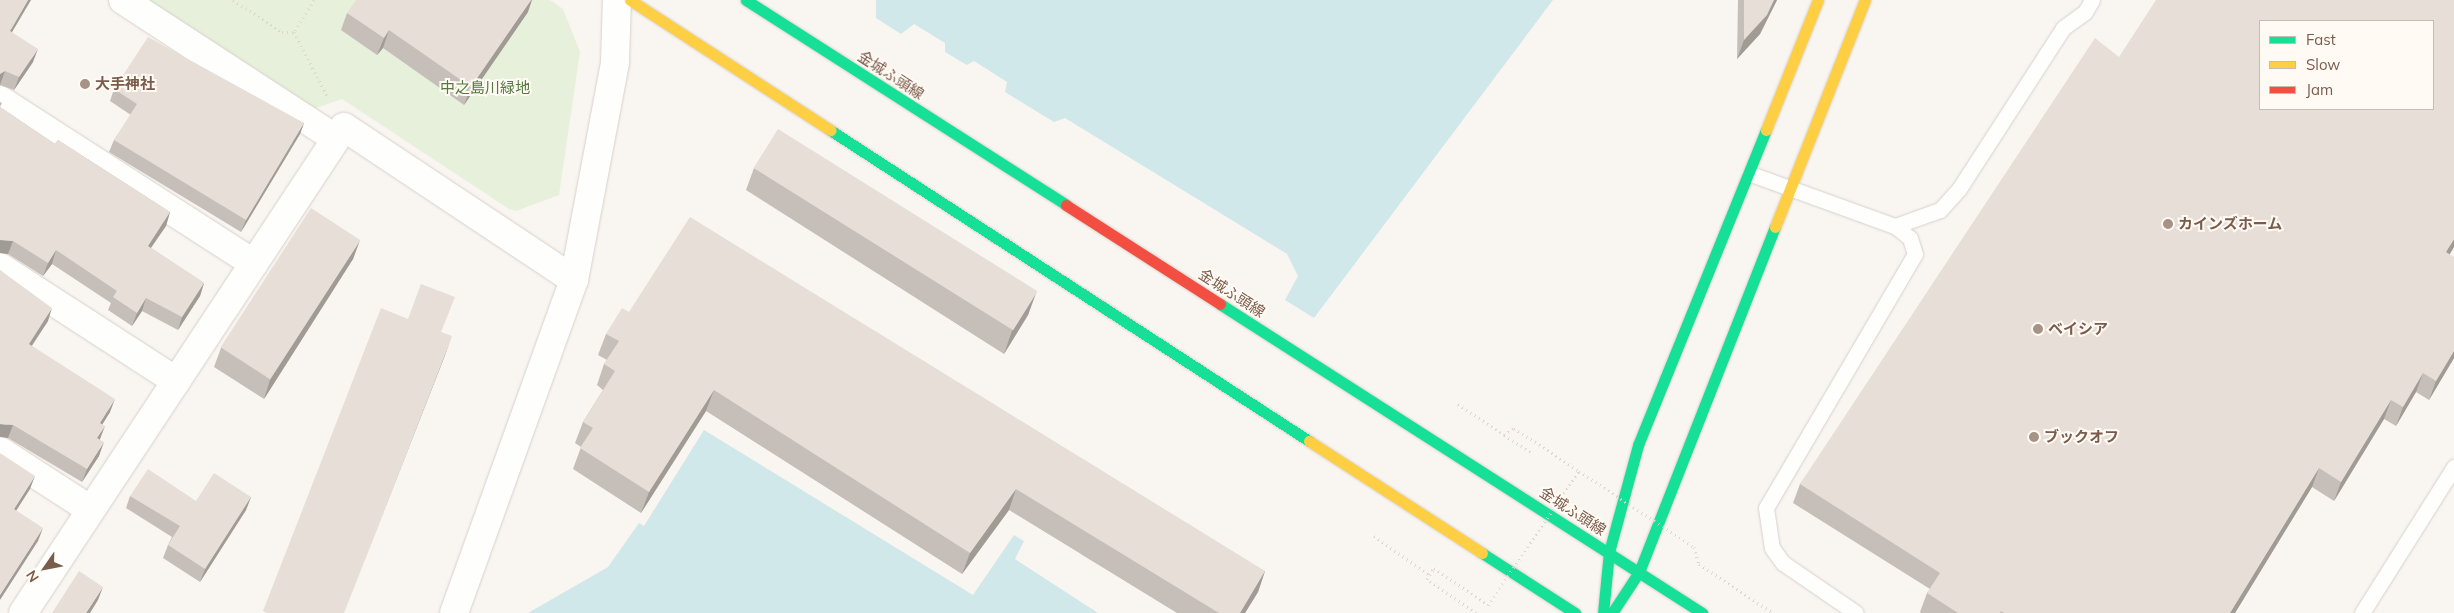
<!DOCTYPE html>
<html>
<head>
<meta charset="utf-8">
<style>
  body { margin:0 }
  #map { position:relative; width:2454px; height:613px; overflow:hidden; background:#f9f5f0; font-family:Mulish,"Noto Sans JP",sans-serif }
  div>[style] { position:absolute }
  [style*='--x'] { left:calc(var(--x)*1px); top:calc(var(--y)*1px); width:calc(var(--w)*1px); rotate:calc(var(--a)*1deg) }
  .green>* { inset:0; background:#e7f0db }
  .water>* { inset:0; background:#d0e8ea }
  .path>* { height:3px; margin-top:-1.5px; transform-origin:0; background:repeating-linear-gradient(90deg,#dcd5d0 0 1px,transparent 0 5px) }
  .roads { filter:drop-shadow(0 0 1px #d7d1cb) drop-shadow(0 0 1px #d7d1cb) }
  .lane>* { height:15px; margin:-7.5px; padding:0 7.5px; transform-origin:7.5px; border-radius:7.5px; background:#fefefd }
  .street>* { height:28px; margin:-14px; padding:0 14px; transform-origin:14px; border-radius:14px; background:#fefefd }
  .fast>* { height:11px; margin:-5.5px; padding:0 5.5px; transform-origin:5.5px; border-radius:5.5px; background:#16e098 }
  .slow>* { height:11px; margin:-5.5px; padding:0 5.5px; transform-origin:5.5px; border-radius:5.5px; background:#ffcf43 }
  .jam>* { height:11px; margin:-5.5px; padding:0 5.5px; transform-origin:5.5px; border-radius:5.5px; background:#f24e42 }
  .path-bridge>* { height:3px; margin-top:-1.5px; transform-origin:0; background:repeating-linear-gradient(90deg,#dcd5d0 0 1px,transparent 0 5px) }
  .wall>* { inset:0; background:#c6bfb9 }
  .shaded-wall>* { inset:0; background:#a19b96 }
  .building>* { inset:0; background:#e6ded7; transform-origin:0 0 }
  .dots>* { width:14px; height:14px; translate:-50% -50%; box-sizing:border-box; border:2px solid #fffaf3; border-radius:50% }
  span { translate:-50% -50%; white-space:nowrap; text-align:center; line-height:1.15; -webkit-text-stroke:4px #fffaf3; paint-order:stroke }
  .street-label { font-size:15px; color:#7a5c4d }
  .poi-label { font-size:15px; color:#7a5c4d; font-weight:700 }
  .left { translate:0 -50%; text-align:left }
  .park-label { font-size:15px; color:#537a41 }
  .legend { position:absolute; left:2259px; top:20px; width:175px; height:90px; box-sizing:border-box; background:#fffaf3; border:1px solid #cabbb1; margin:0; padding:6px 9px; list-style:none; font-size:15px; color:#7a5c4d }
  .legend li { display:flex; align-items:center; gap:10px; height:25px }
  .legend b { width:25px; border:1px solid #cabbb1 }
  .north { position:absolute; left:20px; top:543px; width:50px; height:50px; -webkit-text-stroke:4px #fffaf3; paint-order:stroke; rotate:237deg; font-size:14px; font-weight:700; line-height:20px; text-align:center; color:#7a5c4d }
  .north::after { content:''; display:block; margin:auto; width:18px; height:22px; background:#7a5c4d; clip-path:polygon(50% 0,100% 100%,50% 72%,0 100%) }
</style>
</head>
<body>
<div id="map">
  <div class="green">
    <div style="clip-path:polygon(140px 0,550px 0,563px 9px,580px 52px,559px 195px,516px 211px,509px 209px,342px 99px,310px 110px)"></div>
  </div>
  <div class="water">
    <div style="clip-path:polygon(876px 0,1553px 0,1314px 318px,1285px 300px,1298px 276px,1287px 254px,1065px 118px,1054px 122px,1005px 92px,1007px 82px,974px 61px,967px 65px,945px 52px,945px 43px,914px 24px,901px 34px,876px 18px)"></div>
    <div style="clip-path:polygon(704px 430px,973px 595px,1014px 535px,1024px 541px,1015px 559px,1098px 613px,528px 613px,608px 567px,639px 523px,644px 526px)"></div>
  </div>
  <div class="path">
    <div style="--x:233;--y:0;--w:59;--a:33.1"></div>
    <div style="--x:282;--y:32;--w:12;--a:0"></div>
    <div style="--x:314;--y:0;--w:38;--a:122"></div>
    <div style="--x:294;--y:32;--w:72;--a:62.7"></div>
    <div style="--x:1458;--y:404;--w:55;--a:34"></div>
    <div style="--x:1504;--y:435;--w:12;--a:-35"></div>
    <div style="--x:1514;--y:428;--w:78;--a:33.5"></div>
    <div style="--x:1504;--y:435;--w:33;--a:33"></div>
    <div style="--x:1374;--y:536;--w:67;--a:35.3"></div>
    <div style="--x:1699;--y:564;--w:89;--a:33.5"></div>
    <div style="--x:1476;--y:613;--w:60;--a:-145.2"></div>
    <div style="--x:1427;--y:579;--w:13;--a:-58"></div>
    <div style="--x:1434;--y:568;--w:65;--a:34.4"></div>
  </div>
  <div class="roads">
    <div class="lane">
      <div style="--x:1751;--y:174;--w:153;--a:19.9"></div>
      <div style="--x:1895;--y:226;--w:19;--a:39"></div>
      <div style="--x:1910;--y:238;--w:17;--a:73"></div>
      <div style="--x:1915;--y:254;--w:294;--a:120.4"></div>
      <div style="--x:1766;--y:508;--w:40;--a:81.5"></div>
      <div style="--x:1772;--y:548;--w:19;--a:54"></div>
      <div style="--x:1783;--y:563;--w:88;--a:34.4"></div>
      <div style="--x:1895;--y:226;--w:48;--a:-19.6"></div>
      <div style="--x:1940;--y:210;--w:28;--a:-48"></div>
      <div style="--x:1959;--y:189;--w:192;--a:-57.1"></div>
      <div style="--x:2063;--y:28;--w:27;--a:-36"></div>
      <div style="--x:2085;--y:12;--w:14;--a:-60"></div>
      <div style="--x:2362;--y:613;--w:173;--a:-57.8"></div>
    </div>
    <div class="street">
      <div style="--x:123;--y:0;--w:254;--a:33.1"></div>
      <div style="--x:0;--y:100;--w:302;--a:32.8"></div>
      <div style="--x:0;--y:267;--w:210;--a:32.9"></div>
      <div style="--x:0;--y:451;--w:108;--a:33"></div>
      <div style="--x:23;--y:613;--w:582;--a:-56.56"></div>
      <div style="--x:344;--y:127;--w:276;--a:33.6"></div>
      <div style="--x:454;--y:613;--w:354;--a:-70.2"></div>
      <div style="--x:574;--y:280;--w:222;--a:-79.3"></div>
      <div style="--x:615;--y:62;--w:62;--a:-88.2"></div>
    </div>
    <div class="fast">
      <div style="--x:746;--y:0;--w:380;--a:32.6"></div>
      <div style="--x:830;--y:130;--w:571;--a:32.99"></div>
      <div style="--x:1220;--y:304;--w:573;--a:32.66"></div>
      <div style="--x:1482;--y:553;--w:111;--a:32.8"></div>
      <div style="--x:1603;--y:613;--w:61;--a:-84.4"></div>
      <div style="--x:1609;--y:552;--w:111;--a:-74.8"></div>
      <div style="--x:1638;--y:445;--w:340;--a:-67.9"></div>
      <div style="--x:1612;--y:613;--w:49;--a:-56.6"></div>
      <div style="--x:1639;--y:572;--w:371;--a:-68.5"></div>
    </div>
    <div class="slow">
      <div style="--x:630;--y:0;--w:239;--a:33"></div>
      <div style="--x:1766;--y:130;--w:140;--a:-68.2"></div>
      <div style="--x:1775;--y:227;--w:244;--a:-68.4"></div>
      <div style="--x:1309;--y:441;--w:206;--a:32.9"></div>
    </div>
    <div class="jam">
      <div style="--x:1066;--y:205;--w:183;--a:32.7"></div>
    </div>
  </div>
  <div class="path-bridge">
    <div style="--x:1488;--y:605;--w:162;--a:-55.8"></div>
    <div style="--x:1579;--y:471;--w:138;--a:33.5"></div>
    <div style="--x:1694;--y:547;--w:18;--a:74"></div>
  </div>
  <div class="wall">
    <div style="clip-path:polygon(0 0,12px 32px,33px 62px,14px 90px,0 85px)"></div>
    <div style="clip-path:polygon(1738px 0,1777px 0,1760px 34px,1737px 59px)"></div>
    <div style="clip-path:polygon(528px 12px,464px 105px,383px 48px,377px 55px,341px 30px,347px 13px)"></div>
    <div style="clip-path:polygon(2119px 57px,2454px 247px,2450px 254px,2454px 358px,2429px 400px,2416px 392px,2396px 426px,2384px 419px,2334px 501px,2312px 487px,2235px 613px,1921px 613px,1920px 612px,1927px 593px,1930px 589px,1793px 503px,1800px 484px)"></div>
    <div style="clip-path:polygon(114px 89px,304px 123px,300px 134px,241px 232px,109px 152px,114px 140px,131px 115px,110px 101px)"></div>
    <div style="clip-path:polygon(0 102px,2px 103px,0 107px,55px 144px,58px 140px,170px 212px,166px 226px,151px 248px,204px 283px,200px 296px,178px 330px,142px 311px,132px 326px,108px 310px,111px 303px,52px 264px,43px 276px,8px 254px,0 253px)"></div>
    <div style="clip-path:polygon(754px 168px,1036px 293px,1028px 315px,1004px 354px,746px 190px)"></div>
    <div style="clip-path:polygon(360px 240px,353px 259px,264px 399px,214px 367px,221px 348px)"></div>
    <div style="clip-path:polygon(0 270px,48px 321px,32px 346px,110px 412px,102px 425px,100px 440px,99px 456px,82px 482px,8px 438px)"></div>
    <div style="clip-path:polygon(629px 312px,1265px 571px,1258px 592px,1245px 613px,1177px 613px,1009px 510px,962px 574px,706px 411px,641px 513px,573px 469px,581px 447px,575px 443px,583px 422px,603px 390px,597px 385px,604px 364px,607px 360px,598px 355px,606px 334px)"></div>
    <div style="clip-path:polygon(130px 496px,196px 501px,251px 497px,246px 510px,200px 582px,163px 558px,168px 545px,172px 537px,126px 508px)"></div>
  </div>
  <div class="shaded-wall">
    <div style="clip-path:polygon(28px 0,31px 0,5px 44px,10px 31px)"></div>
    <div style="clip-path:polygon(531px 0,532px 0,528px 12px,464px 105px,471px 87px)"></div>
    <div style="clip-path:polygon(1774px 0,1777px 0,1760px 34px,1737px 59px,1744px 40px)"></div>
    <div style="clip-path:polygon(389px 30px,383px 48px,377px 55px,384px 38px)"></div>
    <div style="clip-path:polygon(38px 49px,33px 62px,14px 90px,19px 77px)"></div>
    <div style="clip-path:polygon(5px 71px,0 85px,0 74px)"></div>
    <div style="clip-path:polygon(304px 123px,300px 134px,241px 232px,246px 220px)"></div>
    <div style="clip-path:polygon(170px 212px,166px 226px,143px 259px,148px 246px)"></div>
    <div style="clip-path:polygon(2454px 239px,2454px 247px,2439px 271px,2446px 252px)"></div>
    <div style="clip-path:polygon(0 240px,13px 241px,8px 254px,0 253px)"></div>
    <div style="clip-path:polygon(360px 240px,353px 259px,264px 399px,270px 380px)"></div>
    <div style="clip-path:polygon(56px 250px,52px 264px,43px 276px,48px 263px)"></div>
    <div style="clip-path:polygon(204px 283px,200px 296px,178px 330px,182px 317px)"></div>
    <div style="clip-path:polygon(1036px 293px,1028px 315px,1004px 354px,1012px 331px)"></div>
    <div style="clip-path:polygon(146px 298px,142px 311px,132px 326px,137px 313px)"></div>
    <div style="clip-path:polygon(52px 308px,48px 321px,24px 357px,29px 344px)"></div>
    <div style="clip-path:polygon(452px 336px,444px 358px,344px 613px)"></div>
    <div style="clip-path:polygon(2454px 351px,2454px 358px,2429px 400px,2436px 381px)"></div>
    <div style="clip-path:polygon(2423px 373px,2416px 392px,2396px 426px,2403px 407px)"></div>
    <div style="clip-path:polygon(714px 390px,706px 411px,641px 513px,649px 492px)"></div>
    <div style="clip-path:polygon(115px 399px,110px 412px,95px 436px,100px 423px)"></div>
    <div style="clip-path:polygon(2391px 400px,2384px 419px,2334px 501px,2341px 482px)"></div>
    <div style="clip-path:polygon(0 424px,13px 425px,8px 438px,0 437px)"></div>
    <div style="clip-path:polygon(105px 426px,100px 439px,92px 451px,97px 438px)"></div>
    <div style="clip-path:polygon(104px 442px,99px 456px,82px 482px,87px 469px)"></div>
    <div style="clip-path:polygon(2319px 468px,2312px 487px,2235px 613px,2230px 613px)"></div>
    <div style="clip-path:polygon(35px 476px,30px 489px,9px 522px,14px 509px)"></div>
    <div style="clip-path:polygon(1016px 489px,1009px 510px,962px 574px,970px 553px)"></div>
    <div style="clip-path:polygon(251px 497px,246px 510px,200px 582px,205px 569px)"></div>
    <div style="clip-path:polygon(43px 528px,38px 541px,0 600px,0 595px)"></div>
    <div style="clip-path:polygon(1265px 571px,1258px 592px,1245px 613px,1240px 613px)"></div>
    <div style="clip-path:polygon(103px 587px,98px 600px,90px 613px,86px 613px)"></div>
  </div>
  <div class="building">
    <div style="clip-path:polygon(0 0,28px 0,10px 31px,38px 49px,19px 77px,5px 71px,0 74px)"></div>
    <div style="clip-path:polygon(356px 0,531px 0,471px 87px,389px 30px,384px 38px,347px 13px)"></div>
    <div style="clip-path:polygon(1744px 0,1774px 0,1767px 15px,1744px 40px)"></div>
    <div style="clip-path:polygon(evenodd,2156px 0,2454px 0,2454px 239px,2446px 252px,2454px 257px,2454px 351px,2436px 381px,2423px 373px,2403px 407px,2391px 400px,2341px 482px,2319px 468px,2230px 613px,2004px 613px,2001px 611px,2000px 613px,1958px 613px,1927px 593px,1940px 573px,1800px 484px,2095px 38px,2119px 57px,2156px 0,2260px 21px,2433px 21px,2433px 109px,2260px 109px,2260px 21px)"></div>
    <div style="clip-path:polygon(148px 37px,304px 123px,246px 220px,114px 140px,137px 104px,114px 89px)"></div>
    <div style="clip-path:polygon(0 107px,55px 144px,58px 140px,170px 212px,148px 246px,204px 283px,182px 317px,146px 298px,137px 313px,113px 297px,117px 291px,56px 250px,48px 263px,13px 241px,0 240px)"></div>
    <div style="left:778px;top:129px;width:306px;height:46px;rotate:32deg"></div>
    <div style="left:311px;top:208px;width:59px;height:166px;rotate:33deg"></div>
    <div style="clip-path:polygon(690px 217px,1265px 571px,1240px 613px,1219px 613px,1016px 489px,970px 553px,714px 390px,649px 492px,580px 448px,593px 428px,583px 422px,615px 371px,604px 364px,619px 341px,606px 334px,622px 308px,629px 312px)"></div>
    <div style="clip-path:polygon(0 270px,52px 308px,29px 344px,115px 399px,100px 423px,105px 426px,97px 438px,104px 442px,87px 469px,13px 425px,0 424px)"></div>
    <div style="clip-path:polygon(421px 284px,455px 297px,441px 332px,452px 336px,344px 613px,267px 613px,263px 611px,381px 308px,408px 319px)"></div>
    <div style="clip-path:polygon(0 453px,35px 476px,14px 509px,43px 528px,0 595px)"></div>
    <div style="clip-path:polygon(148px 469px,196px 501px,214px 473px,251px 497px,205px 569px,168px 545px,180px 526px,130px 496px)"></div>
    <div style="clip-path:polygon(79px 571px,103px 587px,86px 613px,52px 613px)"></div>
  </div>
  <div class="dots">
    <div style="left:85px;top:84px;background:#a69286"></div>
    <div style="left:2168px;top:224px;background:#a69286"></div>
    <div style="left:2038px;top:329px;background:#a69286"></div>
    <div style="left:2034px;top:437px;background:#a69286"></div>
  </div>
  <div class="street-label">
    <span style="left:891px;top:75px;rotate:33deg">金城ふ頭線</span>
    <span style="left:1232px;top:293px;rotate:33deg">金城ふ頭線</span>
    <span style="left:1573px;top:511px;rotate:33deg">金城ふ頭線</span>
  </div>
  <div class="poi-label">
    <span class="left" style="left:95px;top:84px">大手神社</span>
    <span class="left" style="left:2178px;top:224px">カインズホーム</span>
    <span class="left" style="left:2048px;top:329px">ベイシア</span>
    <span class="left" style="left:2044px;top:437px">ブックオフ</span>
  </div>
  <div class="park-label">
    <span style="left:485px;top:88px">中之島川緑地</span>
  </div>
  <ul class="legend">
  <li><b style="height:6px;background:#16e098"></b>Fast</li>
  <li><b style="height:6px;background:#ffcf43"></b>Slow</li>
  <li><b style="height:6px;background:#f24e42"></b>Jam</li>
  </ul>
  <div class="north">N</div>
</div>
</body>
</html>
